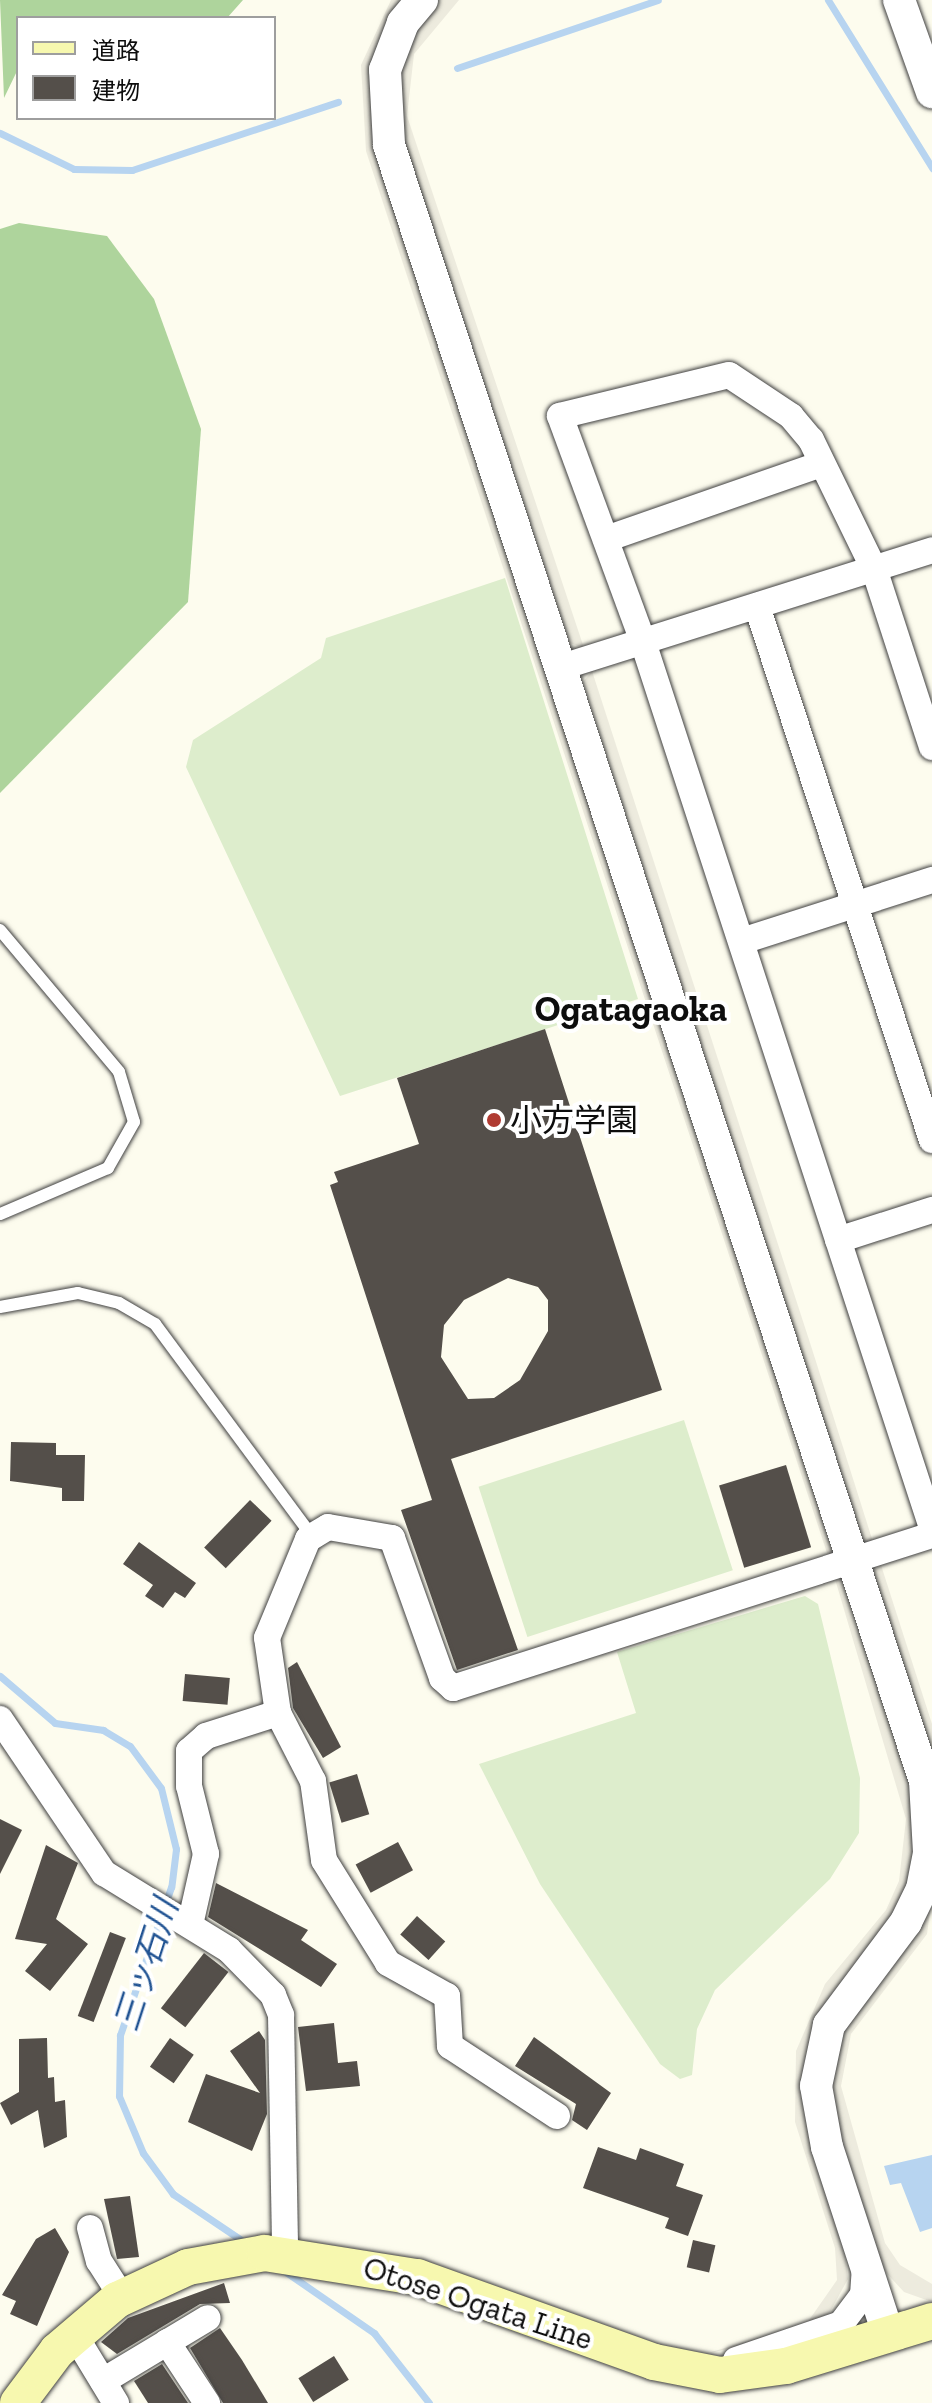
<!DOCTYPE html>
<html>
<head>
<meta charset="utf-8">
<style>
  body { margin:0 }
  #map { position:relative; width:932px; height:2403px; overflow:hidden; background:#fdfcee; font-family:"Zilla Slab","Noto Sans JP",serif }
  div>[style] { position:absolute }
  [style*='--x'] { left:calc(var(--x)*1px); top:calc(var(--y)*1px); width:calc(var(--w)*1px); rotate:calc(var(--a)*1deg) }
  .forest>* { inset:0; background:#aed49c }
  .pitch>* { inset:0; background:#ddedcc; transform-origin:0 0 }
  .plaza>* { inset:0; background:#edebde }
  .water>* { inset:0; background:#b7d4f0 }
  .stream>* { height:7px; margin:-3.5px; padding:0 3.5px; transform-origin:3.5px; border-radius:3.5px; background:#b7d4f0 }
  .building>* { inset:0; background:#544f4a; transform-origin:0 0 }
  .roads { filter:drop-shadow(0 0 2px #404040) drop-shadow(0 0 2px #404040) }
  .service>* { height:12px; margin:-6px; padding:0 6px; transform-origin:6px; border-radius:6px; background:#fff }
  .minor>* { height:26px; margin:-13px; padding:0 13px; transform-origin:13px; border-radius:13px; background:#fff }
  .tertiary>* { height:32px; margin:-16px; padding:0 16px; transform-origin:16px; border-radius:16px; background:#fff }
  .secondary>* { height:36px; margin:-18px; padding:0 18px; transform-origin:18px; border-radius:18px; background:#f7f8af }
  .dots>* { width:22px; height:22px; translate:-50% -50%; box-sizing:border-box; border:4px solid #fff; border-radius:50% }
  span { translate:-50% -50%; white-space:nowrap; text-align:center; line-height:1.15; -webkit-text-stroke:8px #fff; paint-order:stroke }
  .poi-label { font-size:32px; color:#0d0d0d }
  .left { translate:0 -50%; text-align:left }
  .street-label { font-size:32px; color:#0d0d0d }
  .water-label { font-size:34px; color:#225493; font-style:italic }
  .quarter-label { font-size:36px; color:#0d0d0d; font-weight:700 }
  .legend { position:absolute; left:16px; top:16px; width:260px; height:104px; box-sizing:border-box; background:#fff; border:2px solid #9e9e9e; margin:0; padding:10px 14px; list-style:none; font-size:24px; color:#0d0d0d }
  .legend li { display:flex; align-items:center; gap:16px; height:40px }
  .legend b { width:40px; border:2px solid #9e9e9e }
</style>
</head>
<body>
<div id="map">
  <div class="forest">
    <div style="clip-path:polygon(0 0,243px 0,227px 18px,18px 18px,18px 69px,4px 98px)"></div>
    <div style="clip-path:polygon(19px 223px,107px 236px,154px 299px,201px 429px,188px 602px,0 793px,0 229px)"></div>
  </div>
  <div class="pitch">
    <div style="clip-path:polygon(505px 578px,638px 999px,340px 1096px,186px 767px,193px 740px,321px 658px,326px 638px)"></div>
    <div style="left:684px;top:1420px;width:158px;height:216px;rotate:72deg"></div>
    <div style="clip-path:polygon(805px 1596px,818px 1604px,860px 1778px,859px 1833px,830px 1879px,715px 1990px,697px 2029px,692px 2075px,680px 2079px,660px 2064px,540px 1884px,479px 1764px,636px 1713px,617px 1652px)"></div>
  </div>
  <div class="plaza">
    <div style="clip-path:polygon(391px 0,406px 0,373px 68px,378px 148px,836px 1547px,828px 1556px,366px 151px,361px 65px)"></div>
    <div style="clip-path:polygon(439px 0,459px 0,414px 54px,407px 116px,584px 648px,570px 643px,396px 118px,403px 50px)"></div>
    <div style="clip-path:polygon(592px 671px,812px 1349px,873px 1542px,862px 1541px,583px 682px)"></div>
    <div style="clip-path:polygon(881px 1565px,932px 1724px,932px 1763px,872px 1572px)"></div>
    <div style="clip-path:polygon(835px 1579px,847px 1582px,913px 1783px,917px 1852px,896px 1916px,818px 2020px,848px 2279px,826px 2319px,795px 2334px,705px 2354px,807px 2323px,837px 2280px,835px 2248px,795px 2122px,796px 2051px,825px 1984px,886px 1910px,899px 1881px,906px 1819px)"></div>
    <div style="clip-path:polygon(932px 1896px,927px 1934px,851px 2034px,841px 2086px,885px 2243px,900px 2265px,932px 2284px,932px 2302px,904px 2292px,880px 2266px,839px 2143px,828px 2086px,840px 2030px)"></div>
  </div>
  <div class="water">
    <div style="clip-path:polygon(932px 2155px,932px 2228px,920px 2232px,901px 2183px,890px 2185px,884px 2166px)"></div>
  </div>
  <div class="stream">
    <div style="--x:828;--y:0;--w:198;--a:58.2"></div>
    <div style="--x:457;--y:68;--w:212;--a:-18.7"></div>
    <div style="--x:0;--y:133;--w:82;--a:25.9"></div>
    <div style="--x:74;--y:169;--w:58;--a:1"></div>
    <div style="--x:132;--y:170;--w:217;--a:-18.3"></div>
    <div style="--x:0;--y:1676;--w:72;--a:40.5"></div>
    <div style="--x:55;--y:1723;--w:49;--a:8.3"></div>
    <div style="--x:103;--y:1730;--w:31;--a:31"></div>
    <div style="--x:130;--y:1746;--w:52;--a:53.6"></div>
    <div style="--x:161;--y:1788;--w:63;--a:76.2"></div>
    <div style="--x:176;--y:1849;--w:38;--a:97"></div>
    <div style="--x:171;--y:1887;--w:157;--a:109"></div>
    <div style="--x:120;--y:2035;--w:61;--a:90.9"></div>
    <div style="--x:119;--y:2096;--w:62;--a:67.2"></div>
    <div style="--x:143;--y:2153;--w:51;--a:53.8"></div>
    <div style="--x:173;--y:2194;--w:89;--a:34"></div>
    <div style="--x:283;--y:2270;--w:111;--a:34.7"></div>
    <div style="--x:374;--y:2333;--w:89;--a:51.8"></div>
  </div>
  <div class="building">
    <div style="clip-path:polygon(evenodd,545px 1029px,662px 1390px,451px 1459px,518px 1650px,457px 1670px,401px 1510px,432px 1500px,330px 1185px,338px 1182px,334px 1172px,419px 1144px,397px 1078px,545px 1029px,508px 1278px,538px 1287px,548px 1300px,548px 1331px,520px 1380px,494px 1398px,468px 1399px,441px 1357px,444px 1325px,464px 1300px,508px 1278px)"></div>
    <div style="clip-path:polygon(11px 1442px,56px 1443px,56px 1455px,85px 1455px,84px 1501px,62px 1501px,62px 1488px,10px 1481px)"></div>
    <div style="left:786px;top:1465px;width:86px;height:70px;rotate:73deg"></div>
    <div style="left:250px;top:1500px;width:30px;height:66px;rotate:44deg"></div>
    <div style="clip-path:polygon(139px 1542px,196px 1583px,185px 1598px,175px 1592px,163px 1608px,145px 1596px,153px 1585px,123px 1564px)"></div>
    <div style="clip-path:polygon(297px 1662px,341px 1747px,323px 1758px,293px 1708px,288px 1668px)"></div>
    <div style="left:185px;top:1674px;width:45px;height:27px;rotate:5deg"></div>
    <div style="left:357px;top:1774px;width:42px;height:29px;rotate:73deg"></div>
    <div style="clip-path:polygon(0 1819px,22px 1830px,0 1874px)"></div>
    <div style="left:398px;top:1842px;width:32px;height:48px;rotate:62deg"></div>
    <div style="clip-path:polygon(46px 1845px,78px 1863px,56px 1919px,88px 1944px,50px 1991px,25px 1971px,47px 1944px,15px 1939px)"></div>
    <div style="clip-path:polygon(216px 1883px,308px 1930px,301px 1940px,337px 1964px,321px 1987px,208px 1917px)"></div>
    <div style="left:417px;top:1916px;width:38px;height:25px;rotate:42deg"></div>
    <div style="left:110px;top:1932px;width:17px;height:90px;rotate:21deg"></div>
    <div style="left:204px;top:1953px;width:31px;height:70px;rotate:38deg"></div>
    <div style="clip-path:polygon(334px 2023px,338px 2063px,357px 2061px,360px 2086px,306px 2091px,298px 2027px)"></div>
    <div style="clip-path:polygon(259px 2031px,265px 2040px,267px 2114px,252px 2151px,188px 2122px,206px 2074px,260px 2093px,230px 2051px)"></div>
    <div style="clip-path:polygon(534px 2037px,611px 2093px,587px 2130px,572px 2120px,576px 2104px,515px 2066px)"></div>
    <div style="clip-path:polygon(47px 2038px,48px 2078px,54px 2077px,55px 2102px,65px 2100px,67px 2137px,44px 2148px,38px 2110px,11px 2125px,0 2103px,19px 2092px,19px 2039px)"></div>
    <div style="left:170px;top:2038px;width:29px;height:35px;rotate:35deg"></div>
    <div style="clip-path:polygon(598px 2147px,636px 2160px,640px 2148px,684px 2164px,676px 2186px,703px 2195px,688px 2236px,665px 2228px,669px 2218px,583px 2188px)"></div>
    <div style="clip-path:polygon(130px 2196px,139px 2257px,117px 2259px,104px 2199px)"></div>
    <div style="clip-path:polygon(55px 2228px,69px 2252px,37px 2326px,10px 2314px,16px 2301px,2px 2295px,36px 2239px)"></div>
    <div style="left:693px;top:2240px;width:23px;height:28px;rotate:13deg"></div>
    <div style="clip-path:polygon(224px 2283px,230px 2303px,200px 2304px,117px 2354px,101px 2342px,128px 2318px)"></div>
    <div style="clip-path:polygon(220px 2328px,242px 2360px,268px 2403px,223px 2403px,190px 2348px)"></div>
    <div style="left:334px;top:2356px;width:28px;height:42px;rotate:58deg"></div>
    <div style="clip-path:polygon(162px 2364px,188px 2403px,148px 2403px,134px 2381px)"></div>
  </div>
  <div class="roads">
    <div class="service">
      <div style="--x:0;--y:930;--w:185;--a:50"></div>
      <div style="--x:119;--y:1072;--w:52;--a:73.3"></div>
      <div style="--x:134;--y:1122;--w:53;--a:119.5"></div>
      <div style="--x:108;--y:1168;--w:117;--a:156.9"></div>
      <div style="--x:0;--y:1307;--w:79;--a:-10.2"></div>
      <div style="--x:78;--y:1293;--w:42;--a:13.7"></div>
      <div style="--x:119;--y:1303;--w:42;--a:30.3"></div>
      <div style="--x:155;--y:1324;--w:262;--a:53.5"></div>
    </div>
    <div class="minor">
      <div style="--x:606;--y:539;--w:225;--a:-19.2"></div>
      <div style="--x:757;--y:606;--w:562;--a:71.86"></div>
      <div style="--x:565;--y:666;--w:385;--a:-17.5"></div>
      <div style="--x:932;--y:747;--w:187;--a:-108"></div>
      <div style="--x:874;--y:569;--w:144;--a:-116"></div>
      <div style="--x:811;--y:440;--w:31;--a:-130"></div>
      <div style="--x:791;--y:416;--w:74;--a:-146.5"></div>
      <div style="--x:729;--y:375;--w:174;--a:166.4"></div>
      <div style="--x:560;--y:416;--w:241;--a:69.8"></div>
      <div style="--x:643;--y:642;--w:932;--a:71.93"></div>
      <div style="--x:742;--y:941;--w:200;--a:-17.8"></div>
      <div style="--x:838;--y:1240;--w:99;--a:-17.7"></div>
      <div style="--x:0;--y:1719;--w:186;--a:56"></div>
      <div style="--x:104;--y:1873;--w:147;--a:31.6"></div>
      <div style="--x:229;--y:1950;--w:63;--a:45.6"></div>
      <div style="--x:273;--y:1995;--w:22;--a:68"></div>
      <div style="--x:281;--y:2015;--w:238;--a:89"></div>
      <div style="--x:190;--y:1925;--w:73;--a:-77.3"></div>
      <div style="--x:206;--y:1854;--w:70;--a:-104"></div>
      <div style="--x:189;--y:1786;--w:35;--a:-90"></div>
      <div style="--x:189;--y:1751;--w:23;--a:-41"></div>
      <div style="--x:206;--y:1736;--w:76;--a:-17.7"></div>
      <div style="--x:557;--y:2116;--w:128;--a:-146.8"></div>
      <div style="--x:450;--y:2046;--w:50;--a:-93.4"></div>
      <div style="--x:447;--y:1996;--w:68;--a:-150.8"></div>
      <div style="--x:388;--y:1963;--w:121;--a:-121.9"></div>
      <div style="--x:324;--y:1860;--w:80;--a:-97.9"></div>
      <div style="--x:313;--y:1781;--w:76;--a:-117.2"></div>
      <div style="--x:278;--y:1713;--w:76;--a:-98.3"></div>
      <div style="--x:267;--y:1638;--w:107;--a:-67.5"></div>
      <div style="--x:308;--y:1539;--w:23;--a:-31"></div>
      <div style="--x:328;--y:1527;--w:65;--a:9.8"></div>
      <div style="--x:392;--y:1538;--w:149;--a:70.3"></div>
      <div style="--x:442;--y:1678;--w:15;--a:42"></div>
      <div style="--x:453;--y:1688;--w:503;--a:-17.71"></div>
      <div style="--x:90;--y:2228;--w:34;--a:75"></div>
      <div style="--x:99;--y:2261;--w:43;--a:57.4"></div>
      <div style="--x:74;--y:2334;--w:81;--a:58.7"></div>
      <div style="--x:167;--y:2342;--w:73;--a:56.7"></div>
      <div style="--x:736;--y:2360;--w:111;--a:-18.9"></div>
      <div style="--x:841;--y:2324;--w:36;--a:-53"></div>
      <div style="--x:863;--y:2295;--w:28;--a:-86"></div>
      <div style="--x:103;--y:2381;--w:122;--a:-31"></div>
    </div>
    <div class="tertiary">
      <div style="--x:422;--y:0;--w:30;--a:130"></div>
      <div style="--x:403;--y:23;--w:50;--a:111"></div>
      <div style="--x:385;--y:70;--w:75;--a:86.9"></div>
      <div style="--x:389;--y:145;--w:1722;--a:71.86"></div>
      <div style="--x:925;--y:1781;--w:72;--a:86.8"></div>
      <div style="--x:929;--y:1853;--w:37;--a:101"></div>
      <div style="--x:922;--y:1889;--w:37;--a:116"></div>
      <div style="--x:906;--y:1922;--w:129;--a:126.8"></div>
      <div style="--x:829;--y:2025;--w:62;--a:102"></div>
      <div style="--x:816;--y:2086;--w:62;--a:79.8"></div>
      <div style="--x:827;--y:2147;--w:197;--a:71.9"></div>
      <div style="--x:899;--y:0;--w:98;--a:70.3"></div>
    </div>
    <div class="secondary">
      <div style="--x:18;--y:2403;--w:65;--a:-53.1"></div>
      <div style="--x:57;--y:2351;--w:79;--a:-40.4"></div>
      <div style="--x:117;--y:2300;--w:78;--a:-24.9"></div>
      <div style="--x:188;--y:2267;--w:78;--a:-10.3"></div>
      <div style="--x:265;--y:2253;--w:154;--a:9"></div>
      <div style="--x:417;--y:2277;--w:252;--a:19.7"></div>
      <div style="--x:654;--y:2362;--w:67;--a:11.1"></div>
      <div style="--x:720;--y:2375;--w:67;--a:-7.8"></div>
      <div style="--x:786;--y:2366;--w:153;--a:-17.1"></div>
    </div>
  </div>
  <div class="dots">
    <div style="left:494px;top:1120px;background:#b03b32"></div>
  </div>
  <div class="poi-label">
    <span class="left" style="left:510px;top:1120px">小方学園</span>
  </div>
  <div class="street-label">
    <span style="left:478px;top:2303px;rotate:18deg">Otose Ogata Line</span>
  </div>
  <div class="water-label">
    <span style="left:146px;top:1965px;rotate:-72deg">三ッ石川</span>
  </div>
  <div class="quarter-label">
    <span style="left:631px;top:1009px">Ogatagaoka</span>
  </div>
  <ul class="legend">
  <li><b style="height:10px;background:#f7f8af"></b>道路</li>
  <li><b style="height:22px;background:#544f4a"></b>建物</li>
  </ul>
</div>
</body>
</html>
